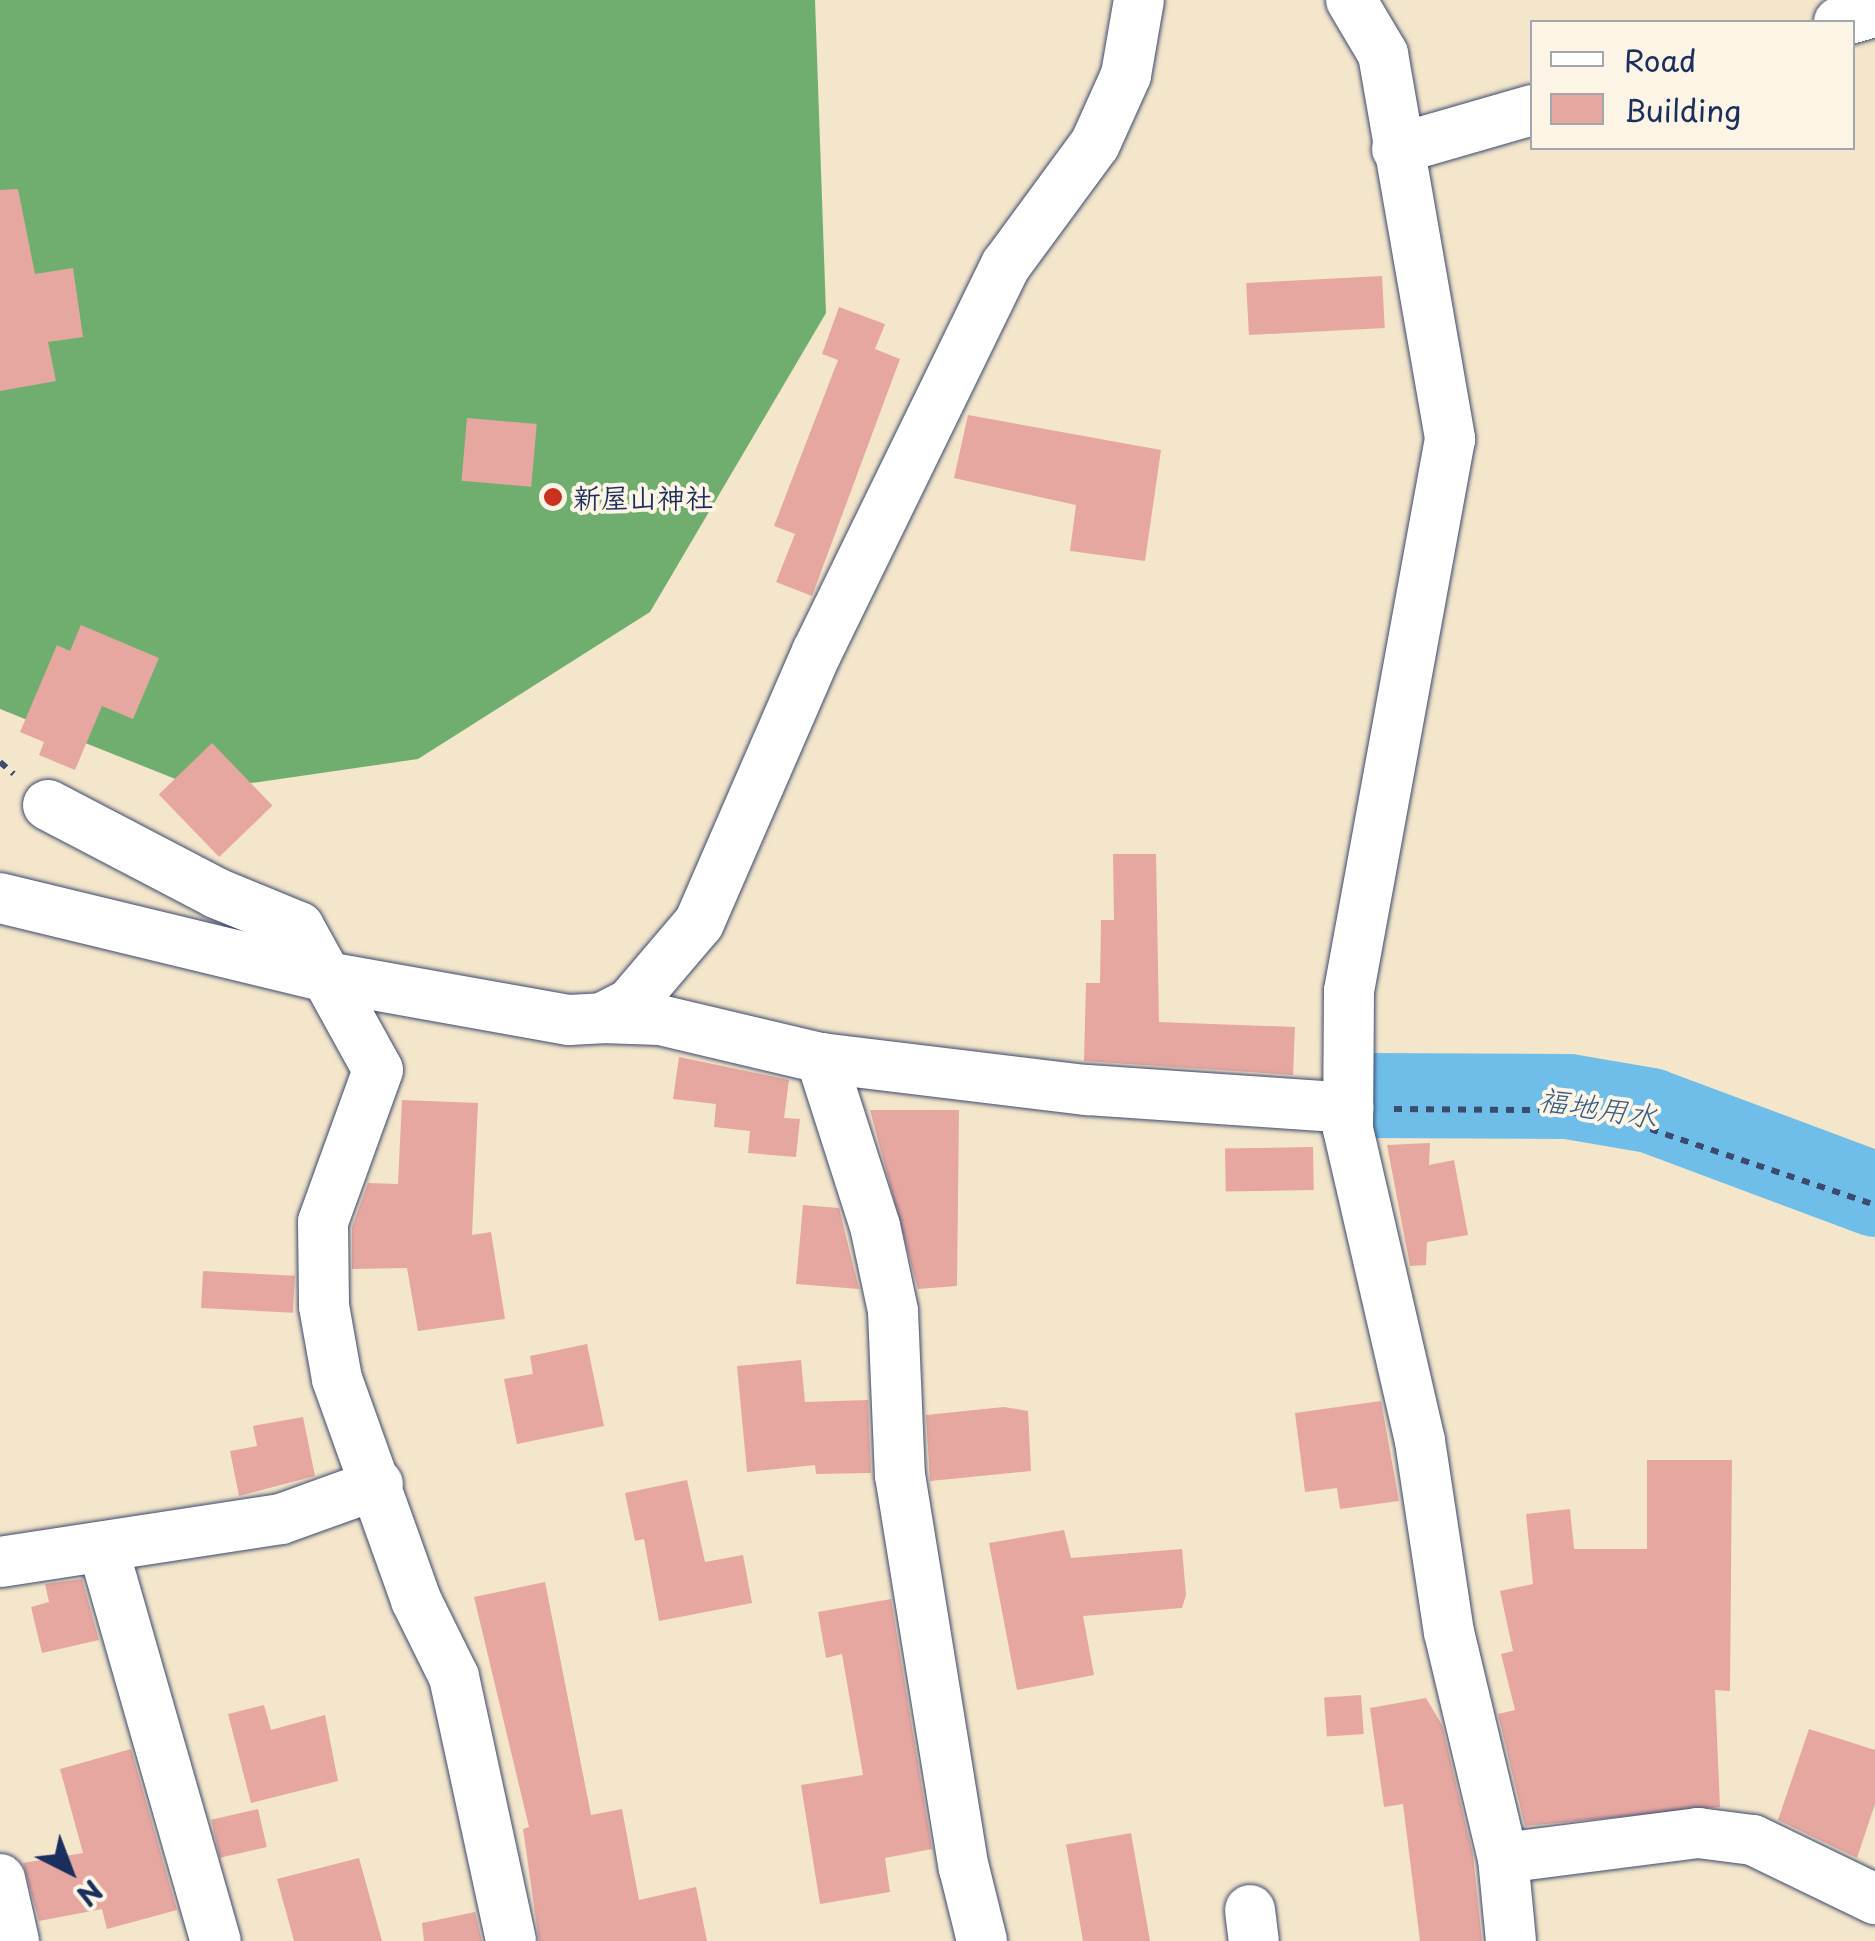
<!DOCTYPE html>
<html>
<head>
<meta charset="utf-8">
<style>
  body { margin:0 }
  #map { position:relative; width:1875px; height:1941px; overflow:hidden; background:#f4e6cb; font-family:"Playpen Sans","Klee One",sans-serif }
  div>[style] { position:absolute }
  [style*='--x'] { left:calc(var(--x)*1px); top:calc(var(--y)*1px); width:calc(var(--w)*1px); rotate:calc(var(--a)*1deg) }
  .forest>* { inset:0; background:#70ae6f }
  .river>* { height:85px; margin:-42.5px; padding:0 42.5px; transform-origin:42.5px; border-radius:42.5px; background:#6fbee9 }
  .building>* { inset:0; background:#e6a7a1; transform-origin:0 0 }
  .path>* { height:6px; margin-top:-3px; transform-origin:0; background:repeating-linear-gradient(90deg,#3c4a6e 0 8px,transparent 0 16px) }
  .roads { filter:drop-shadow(0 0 2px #3c4a6e) drop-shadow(0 0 2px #3c4a6e) }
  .minor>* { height:50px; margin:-25px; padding:0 25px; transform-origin:25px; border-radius:25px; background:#fff }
  .dots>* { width:28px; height:28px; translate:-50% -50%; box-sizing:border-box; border:5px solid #fcf5e5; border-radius:50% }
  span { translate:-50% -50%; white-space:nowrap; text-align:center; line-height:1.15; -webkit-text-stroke:8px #fcf5e5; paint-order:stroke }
  .poi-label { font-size:28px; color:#1b2f5e; font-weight:700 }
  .left { translate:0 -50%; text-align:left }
  .water-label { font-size:30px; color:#345a88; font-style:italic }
  .legend { position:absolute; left:1530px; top:20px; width:325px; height:130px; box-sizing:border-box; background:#fcf5e5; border:2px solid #a2a6af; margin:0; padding:12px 18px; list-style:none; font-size:30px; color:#1b2f5e }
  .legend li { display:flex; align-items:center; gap:20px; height:50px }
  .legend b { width:50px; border:2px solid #a2a6af }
  .north { position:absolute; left:20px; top:1821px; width:100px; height:100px; -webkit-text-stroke:8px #fcf5e5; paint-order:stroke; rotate:138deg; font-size:28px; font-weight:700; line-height:40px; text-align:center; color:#1b2f5e }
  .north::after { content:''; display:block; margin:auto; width:35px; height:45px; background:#1b2f5e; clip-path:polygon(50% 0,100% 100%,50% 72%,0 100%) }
</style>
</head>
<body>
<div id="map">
  <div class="forest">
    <div style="clip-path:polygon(0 0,815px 0,826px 313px,650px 612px,418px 759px,203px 790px,0 709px)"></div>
  </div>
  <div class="river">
    <div style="--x:1367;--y:1095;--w:201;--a:0.3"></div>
    <div style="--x:1568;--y:1096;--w:83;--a:9.7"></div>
    <div style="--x:1650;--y:1110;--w:240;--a:20.5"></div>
  </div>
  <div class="building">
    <div style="clip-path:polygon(18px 189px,35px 274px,73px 268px,83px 337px,48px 342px,56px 381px,0 391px,0 190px)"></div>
    <div style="left:1382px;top:276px;width:52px;height:136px;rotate:87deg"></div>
    <div style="clip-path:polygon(839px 307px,885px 324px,875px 349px,900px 359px,812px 596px,776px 582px,795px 534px,774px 526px,838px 360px,822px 354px)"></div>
    <div style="clip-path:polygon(968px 415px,1161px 450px,1145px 561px,1070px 551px,1076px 505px,954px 478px)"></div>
    <div style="left:467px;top:418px;width:70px;height:63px;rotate:5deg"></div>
    <div style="clip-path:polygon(81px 625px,159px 658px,133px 719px,102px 706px,75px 770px,39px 755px,44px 742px,20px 732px,57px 645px,70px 651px)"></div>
    <div style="left:212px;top:743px;width:87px;height:74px;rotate:46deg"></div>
    <div style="clip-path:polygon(1113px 854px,1156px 854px,1159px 1022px,1295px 1027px,1293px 1075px,1084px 1061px,1086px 983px,1100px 983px,1101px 920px,1114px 920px)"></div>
    <div style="clip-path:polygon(679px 1057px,789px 1080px,784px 1118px,800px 1119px,796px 1157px,748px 1153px,750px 1131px,714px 1127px,716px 1104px,673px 1099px)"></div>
    <div style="clip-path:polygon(402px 1100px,478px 1103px,472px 1235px,491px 1232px,505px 1319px,418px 1331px,407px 1268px,352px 1269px,352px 1227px,368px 1183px,398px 1184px)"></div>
    <div style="clip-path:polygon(870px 1110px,959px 1110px,957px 1286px,918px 1289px)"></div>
    <div style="clip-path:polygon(1430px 1143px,1429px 1165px,1454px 1160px,1468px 1235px,1427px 1242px,1426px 1265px,1410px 1266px,1387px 1145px)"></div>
    <div style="left:1313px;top:1147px;width:43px;height:88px;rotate:89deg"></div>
    <div style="clip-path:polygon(803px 1205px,839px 1208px,859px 1289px,796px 1284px)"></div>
    <div style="left:203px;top:1271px;width:92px;height:37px;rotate:3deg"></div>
    <div style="clip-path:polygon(587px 1344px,604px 1426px,517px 1444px,504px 1379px,533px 1374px,530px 1356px)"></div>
    <div style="clip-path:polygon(801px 1360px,805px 1402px,868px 1400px,871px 1473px,816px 1474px,815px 1465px,747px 1472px,737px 1366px)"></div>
    <div style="clip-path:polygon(1381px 1401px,1399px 1501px,1340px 1509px,1337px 1488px,1305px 1492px,1295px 1413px)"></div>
    <div style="clip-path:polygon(1004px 1407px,1028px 1411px,1031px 1471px,930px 1481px,926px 1415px)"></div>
    <div style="clip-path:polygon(303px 1417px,315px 1476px,239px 1496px,230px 1451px,257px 1446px,253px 1426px)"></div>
    <div style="clip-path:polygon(1647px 1460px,1732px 1460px,1730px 1691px,1715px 1690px,1720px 1807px,1525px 1826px,1498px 1714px,1515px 1710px,1501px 1654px,1513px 1651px,1500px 1591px,1533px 1584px,1526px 1514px,1570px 1509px,1574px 1549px,1647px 1549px)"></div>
    <div style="clip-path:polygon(687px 1480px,705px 1562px,743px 1555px,752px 1603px,659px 1621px,644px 1539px,635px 1541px,625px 1493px)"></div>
    <div style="clip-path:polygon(1064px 1530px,1071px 1558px,1182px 1549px,1186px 1595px,1182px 1608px,1083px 1616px,1094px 1675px,1017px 1690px,989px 1543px)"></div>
    <div style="clip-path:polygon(82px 1579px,99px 1640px,42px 1653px,31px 1607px,49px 1602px,45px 1584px)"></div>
    <div style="clip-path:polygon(545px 1582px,591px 1815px,622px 1809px,639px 1900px,696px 1887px,707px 1941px,539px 1941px,523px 1829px,529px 1827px,474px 1597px)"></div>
    <div style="clip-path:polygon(891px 1599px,932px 1849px,885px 1858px,890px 1892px,820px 1904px,801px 1785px,863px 1775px,842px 1654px,826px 1658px,818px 1612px)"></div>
    <div style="left:1361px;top:1695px;width:39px;height:37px;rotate:86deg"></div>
    <div style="clip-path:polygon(1426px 1698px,1442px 1725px,1473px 1855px,1482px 1941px,1420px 1941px,1403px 1804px,1384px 1807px,1370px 1708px)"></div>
    <div style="clip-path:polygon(264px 1705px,271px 1730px,325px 1715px,338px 1781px,251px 1803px,228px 1714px)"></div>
    <div style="clip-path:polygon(1809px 1729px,1875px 1750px,1875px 1804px,1857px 1858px,1778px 1820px)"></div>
    <div style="clip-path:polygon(131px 1749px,177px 1910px,107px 1929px,102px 1909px,39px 1921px,23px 1863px,83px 1853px,60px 1769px)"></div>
    <div style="left:258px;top:1809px;width:39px;height:48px;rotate:77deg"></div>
    <div style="left:1131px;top:1833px;width:110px;height:66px;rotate:80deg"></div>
    <div style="clip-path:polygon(359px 1858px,382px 1941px,294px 1941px,277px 1879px)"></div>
    <div style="clip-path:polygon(475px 1912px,482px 1941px,424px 1941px,422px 1923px)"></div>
  </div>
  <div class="path">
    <div style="--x:0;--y:762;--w:18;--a:41"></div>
    <div style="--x:1394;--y:1109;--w:160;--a:0.4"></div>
    <div style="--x:1554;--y:1110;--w:67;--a:7.8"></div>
    <div style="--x:1620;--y:1119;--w:269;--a:18.6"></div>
  </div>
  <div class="roads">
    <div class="minor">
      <div style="--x:1351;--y:0;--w:63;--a:59.3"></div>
      <div style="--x:1383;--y:54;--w:391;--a:80.1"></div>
      <div style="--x:1450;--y:439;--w:561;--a:100.37"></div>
      <div style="--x:1349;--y:991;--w:138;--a:90.4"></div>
      <div style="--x:1348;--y:1129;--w:320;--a:77"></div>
      <div style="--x:1420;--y:1441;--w:193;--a:81.4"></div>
      <div style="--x:1449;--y:1632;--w:232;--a:76.6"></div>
      <div style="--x:1503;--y:1858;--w:83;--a:84.5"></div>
      <div style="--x:1839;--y:22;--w:37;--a:-16"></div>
      <div style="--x:1397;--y:149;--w:141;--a:-16.1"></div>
      <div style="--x:48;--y:805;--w:190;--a:27.6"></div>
      <div style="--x:216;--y:893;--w:90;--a:22.3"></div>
      <div style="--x:299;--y:927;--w:163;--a:61.1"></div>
      <div style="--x:378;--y:1070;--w:162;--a:109.9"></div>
      <div style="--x:323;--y:1222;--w:84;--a:89.3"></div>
      <div style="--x:324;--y:1306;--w:74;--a:79.9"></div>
      <div style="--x:337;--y:1379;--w:235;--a:70.3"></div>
      <div style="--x:416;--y:1600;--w:86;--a:63.7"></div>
      <div style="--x:454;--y:1677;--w:270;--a:77.8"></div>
      <div style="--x:0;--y:898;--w:331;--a:13.6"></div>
      <div style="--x:322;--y:976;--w:251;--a:10.1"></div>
      <div style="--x:569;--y:1020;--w:33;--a:-3"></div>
      <div style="--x:602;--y:1018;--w:31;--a:-27"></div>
      <div style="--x:630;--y:1004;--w:106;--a:-49.6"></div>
      <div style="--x:699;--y:923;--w:296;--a:-66.5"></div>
      <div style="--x:817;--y:652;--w:431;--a:-64"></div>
      <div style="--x:1006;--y:265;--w:150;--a:-53.7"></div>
      <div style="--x:1095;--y:144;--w:76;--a:-65.8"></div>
      <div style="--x:1126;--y:75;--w:76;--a:-80.2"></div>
      <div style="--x:602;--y:1018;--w:58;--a:2"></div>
      <div style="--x:660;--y:1020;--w:165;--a:13.3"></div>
      <div style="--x:821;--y:1058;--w:268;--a:6.9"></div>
      <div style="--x:1087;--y:1090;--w:262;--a:3.9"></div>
      <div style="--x:821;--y:1058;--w:176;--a:72.2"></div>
      <div style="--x:875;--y:1226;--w:87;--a:78"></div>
      <div style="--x:893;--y:1311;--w:164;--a:87.6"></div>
      <div style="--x:900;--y:1475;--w:398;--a:80.8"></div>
      <div style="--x:964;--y:1868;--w:75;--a:76.1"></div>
      <div style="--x:103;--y:1548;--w:409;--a:74"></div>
      <div style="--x:0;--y:1562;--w:284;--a:-8.7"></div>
      <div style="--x:281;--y:1519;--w:103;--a:-19.8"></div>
      <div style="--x:1503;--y:1858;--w:197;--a:-7.3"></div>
      <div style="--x:1698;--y:1833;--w:55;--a:7.3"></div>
      <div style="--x:1753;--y:1840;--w:136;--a:25.8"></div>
      <div style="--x:0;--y:1879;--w:64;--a:77.3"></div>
      <div style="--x:1250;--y:1910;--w:31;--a:83"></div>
    </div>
  </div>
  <div class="dots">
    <div style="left:553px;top:497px;background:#c8321e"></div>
  </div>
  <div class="poi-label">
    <span class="left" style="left:573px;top:497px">新屋山神社</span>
  </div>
  <div class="water-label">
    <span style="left:1598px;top:1107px;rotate:9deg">福地用水</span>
  </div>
  <ul class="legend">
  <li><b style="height:12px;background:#fff"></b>Road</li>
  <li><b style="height:28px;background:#e6a7a1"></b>Building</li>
  </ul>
  <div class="north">N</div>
</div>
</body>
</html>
